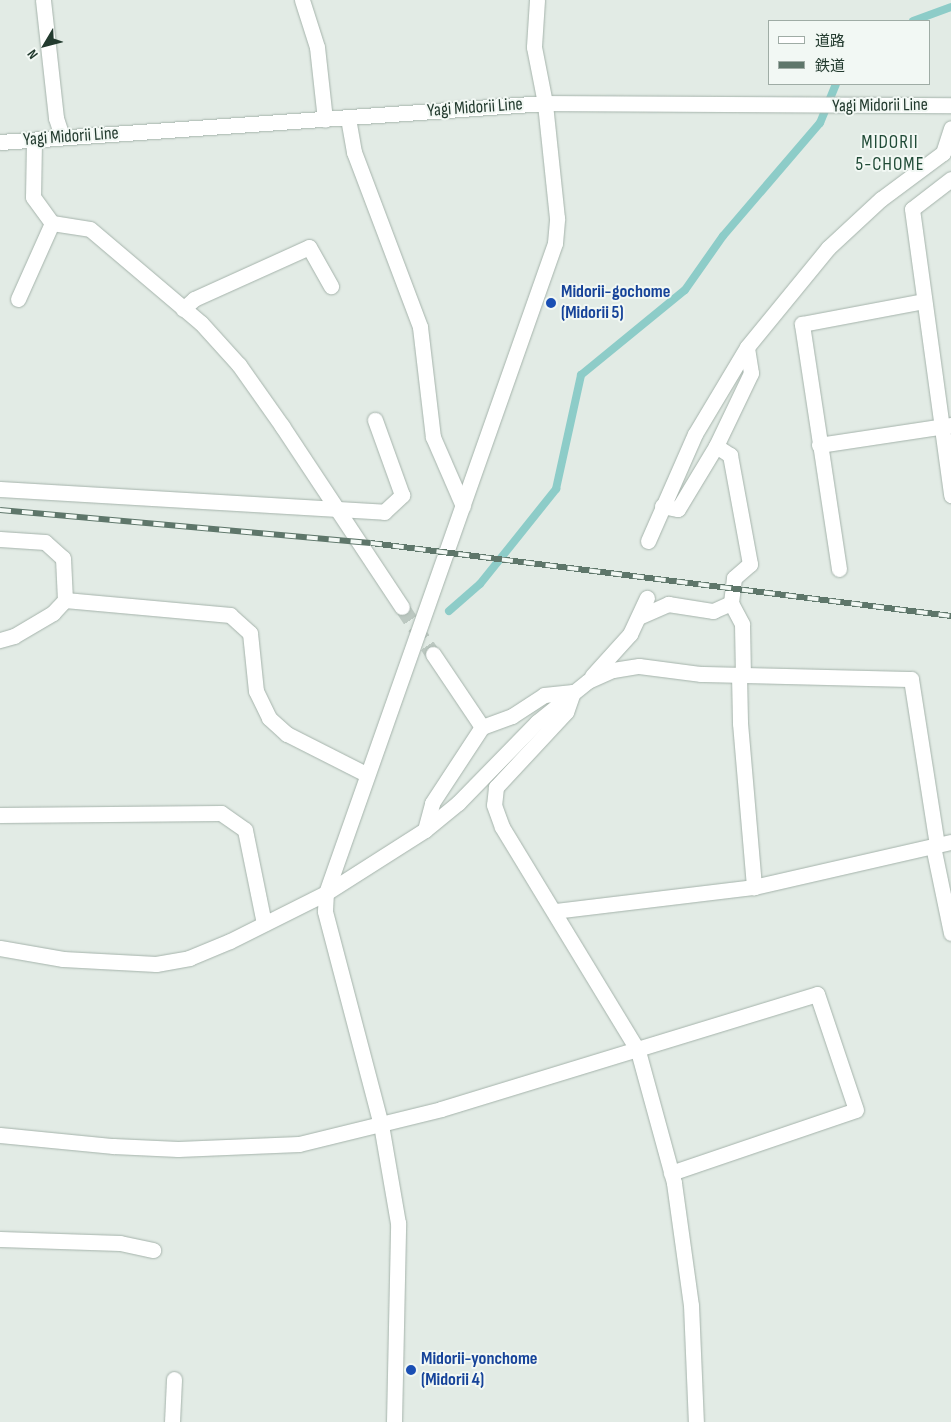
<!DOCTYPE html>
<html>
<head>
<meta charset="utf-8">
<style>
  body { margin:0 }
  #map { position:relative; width:951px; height:1422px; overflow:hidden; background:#e2ebe5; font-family:"Sofia Sans Condensed","Noto Sans JP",sans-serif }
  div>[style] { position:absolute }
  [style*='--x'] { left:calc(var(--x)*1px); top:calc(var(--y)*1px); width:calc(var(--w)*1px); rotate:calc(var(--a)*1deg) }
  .stream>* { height:8px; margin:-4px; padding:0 4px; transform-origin:4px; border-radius:4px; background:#8dccc8 }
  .street-tunnel>* { height:15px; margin-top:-7.5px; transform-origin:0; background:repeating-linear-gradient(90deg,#bcc8c1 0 15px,transparent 0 23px) }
  .roads { filter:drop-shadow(0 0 1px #a5b3ab) drop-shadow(0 0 1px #a5b3ab) }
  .lane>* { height:15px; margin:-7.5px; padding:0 7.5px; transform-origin:7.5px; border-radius:7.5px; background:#fff }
  .street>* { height:15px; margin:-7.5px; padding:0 7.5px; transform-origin:7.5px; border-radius:7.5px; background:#fff }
  .secondary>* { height:15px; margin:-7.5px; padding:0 7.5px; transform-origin:7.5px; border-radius:7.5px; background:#fff }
  .rail>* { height:5.5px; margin-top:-2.75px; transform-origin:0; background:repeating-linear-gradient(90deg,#f2f8f4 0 11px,#5e766a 0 22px); box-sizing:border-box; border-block:1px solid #5e766a }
  .dots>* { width:14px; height:14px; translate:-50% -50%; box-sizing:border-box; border:2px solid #f2f8f4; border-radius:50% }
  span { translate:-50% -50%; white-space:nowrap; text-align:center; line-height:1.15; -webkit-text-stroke:4px #f2f8f4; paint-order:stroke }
  .street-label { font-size:18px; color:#233b2f }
  .transit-label { font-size:18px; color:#164399; font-weight:700 }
  .left { translate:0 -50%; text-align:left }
  .neighbourhood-label { font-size:19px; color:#204b37; letter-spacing:1px }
  .legend { position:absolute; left:768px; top:20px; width:162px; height:65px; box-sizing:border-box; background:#f2f8f4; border:1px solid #9faca5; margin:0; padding:6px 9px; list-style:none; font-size:15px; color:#233b2f }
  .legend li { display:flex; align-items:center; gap:10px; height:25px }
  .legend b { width:25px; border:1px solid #9faca5 }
  .north { position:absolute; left:20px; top:20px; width:50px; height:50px; -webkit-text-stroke:4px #f2f8f4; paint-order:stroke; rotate:233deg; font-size:14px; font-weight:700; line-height:20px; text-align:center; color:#233b2f }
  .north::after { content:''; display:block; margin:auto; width:18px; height:22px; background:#233b2f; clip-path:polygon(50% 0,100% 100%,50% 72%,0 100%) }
</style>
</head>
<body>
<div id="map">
  <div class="stream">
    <div style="--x:913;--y:21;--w:40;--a:-20.2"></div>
    <div style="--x:449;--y:611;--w:41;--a:-41.1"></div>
    <div style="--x:480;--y:584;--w:122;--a:-51.3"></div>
    <div style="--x:556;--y:489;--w:117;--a:-77.6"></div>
    <div style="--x:581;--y:375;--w:134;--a:-39.3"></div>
    <div style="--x:685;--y:290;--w:66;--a:-54.9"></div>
    <div style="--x:723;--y:236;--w:149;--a:-49.4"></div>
    <div style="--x:820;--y:123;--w:42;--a:-67.7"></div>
  </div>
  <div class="street-tunnel">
    <div style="--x:402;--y:607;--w:56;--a:56.6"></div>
  </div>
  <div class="roads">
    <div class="lane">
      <div style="--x:348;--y:118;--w:35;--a:80"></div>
      <div style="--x:354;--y:152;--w:187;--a:69.3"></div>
      <div style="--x:420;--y:327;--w:111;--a:83.3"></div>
      <div style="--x:433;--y:437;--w:75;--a:66.5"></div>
      <div style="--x:18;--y:299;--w:83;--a:-65.9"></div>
      <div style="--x:671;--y:1173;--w:195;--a:-18.8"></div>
      <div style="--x:0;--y:1239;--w:120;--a:1.9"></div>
      <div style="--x:120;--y:1243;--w:34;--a:12"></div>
    </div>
    <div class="street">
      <div style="--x:43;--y:0;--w:119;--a:83.7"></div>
      <div style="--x:56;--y:118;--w:20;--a:72"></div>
      <div style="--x:302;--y:0;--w:49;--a:72.3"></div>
      <div style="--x:317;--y:47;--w:73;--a:83.7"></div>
      <div style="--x:537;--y:0;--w:47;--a:93.7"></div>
      <div style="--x:534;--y:47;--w:57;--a:78.9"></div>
      <div style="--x:34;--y:141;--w:56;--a:91"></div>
      <div style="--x:33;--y:197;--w:32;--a:54"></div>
      <div style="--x:52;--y:223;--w:38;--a:9"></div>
      <div style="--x:90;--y:229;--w:145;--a:40.3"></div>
      <div style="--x:201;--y:323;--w:57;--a:47.9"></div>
      <div style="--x:239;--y:365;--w:75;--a:54.8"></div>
      <div style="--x:282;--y:426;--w:217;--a:56.5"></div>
      <div style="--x:951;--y:179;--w:49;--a:142.4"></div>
      <div style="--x:912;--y:209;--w:289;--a:82.2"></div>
      <div style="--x:183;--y:309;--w:15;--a:-42"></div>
      <div style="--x:194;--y:299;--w:126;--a:-24.3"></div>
      <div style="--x:309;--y:247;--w:45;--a:60.6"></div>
      <div style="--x:819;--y:445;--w:134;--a:-8.6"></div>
      <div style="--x:716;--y:446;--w:17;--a:33"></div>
      <div style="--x:730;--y:455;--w:111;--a:79.6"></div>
      <div style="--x:750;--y:564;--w:21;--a:139"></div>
      <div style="--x:734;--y:578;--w:25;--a:97"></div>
      <div style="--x:731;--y:603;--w:24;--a:62"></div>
      <div style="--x:742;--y:624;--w:51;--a:88.9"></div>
      <div style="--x:0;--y:489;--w:385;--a:3.4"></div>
      <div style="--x:384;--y:512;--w:25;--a:-43"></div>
      <div style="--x:402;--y:495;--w:80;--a:-109.8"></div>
      <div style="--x:662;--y:506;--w:16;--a:11"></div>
      <div style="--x:678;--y:509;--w:74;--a:-58.9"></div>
      <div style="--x:716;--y:446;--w:81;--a:-64.4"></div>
      <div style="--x:751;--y:373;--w:26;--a:-99"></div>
      <div style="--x:0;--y:539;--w:45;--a:3.8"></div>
      <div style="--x:45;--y:542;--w:24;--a:42"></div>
      <div style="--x:63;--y:558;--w:42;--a:87.3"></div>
      <div style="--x:65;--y:600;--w:18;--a:133"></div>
      <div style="--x:53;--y:613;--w:45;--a:149.5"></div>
      <div style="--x:14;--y:636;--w:15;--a:164"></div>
      <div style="--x:648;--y:541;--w:117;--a:-66.3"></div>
      <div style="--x:695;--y:434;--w:101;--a:-59.1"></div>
      <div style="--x:747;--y:347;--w:128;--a:-50.7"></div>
      <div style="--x:828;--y:248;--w:72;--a:-42.8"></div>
      <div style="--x:881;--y:199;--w:77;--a:-36.6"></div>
      <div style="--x:943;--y:153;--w:26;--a:-72"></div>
      <div style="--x:839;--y:569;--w:248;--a:-98.6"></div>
      <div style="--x:802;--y:324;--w:124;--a:-10.7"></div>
      <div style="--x:65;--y:600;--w:166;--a:5.2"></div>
      <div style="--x:230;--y:615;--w:27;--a:42"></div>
      <div style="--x:250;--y:633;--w:58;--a:84.1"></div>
      <div style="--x:256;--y:691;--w:30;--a:64"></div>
      <div style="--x:269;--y:718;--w:24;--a:42"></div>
      <div style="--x:287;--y:734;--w:89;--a:26.9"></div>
      <div style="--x:641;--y:616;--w:30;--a:-24"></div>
      <div style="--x:668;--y:604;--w:46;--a:8.8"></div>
      <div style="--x:713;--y:611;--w:20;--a:-24"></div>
      <div style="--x:433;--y:654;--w:88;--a:56.1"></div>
      <div style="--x:739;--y:674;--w:49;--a:88.8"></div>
      <div style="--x:740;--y:723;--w:165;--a:85.1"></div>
      <div style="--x:592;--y:676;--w:57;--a:-47.9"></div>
      <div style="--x:630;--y:634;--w:40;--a:-65"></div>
      <div style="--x:0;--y:815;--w:221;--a:-0.5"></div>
      <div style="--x:221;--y:813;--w:29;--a:35"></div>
      <div style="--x:245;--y:830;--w:95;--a:78.5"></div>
      <div style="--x:425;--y:830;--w:28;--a:-75"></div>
      <div style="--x:432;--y:803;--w:91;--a:-56.7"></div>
      <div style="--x:482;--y:727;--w:32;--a:-20"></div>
      <div style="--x:512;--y:716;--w:38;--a:-33"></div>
      <div style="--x:544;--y:695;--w:29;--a:-6"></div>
      <div style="--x:573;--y:692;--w:21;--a:109"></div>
      <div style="--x:566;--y:712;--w:103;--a:133"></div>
      <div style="--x:496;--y:787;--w:18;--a:96"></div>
      <div style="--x:494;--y:805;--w:23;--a:70"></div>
      <div style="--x:502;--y:827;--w:262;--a:58.7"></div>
      <div style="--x:638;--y:1051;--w:137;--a:74.7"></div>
      <div style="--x:674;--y:1183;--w:123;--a:82.1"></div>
      <div style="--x:691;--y:1305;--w:117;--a:87.6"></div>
      <div style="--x:933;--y:846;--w:89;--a:78.3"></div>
      <div style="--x:326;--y:893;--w:117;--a:-32.5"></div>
      <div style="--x:425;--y:830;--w:43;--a:-39.3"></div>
      <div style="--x:458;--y:803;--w:113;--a:-45.7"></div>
      <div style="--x:537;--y:722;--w:65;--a:-38.8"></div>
      <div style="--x:588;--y:681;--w:27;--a:-24"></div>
      <div style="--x:613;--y:670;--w:26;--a:-9"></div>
      <div style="--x:639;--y:666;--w:63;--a:7.4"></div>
      <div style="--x:701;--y:674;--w:210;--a:1.4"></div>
      <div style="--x:911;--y:679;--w:168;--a:81.1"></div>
      <div style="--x:555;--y:911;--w:200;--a:-6.9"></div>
      <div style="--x:754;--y:887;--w:202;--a:-12.9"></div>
      <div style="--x:0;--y:1135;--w:114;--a:5.6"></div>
      <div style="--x:113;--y:1146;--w:65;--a:2.6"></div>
      <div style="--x:178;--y:1149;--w:121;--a:-2.4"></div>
      <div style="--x:299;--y:1144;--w:146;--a:-13.8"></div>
      <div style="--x:441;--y:1109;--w:393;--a:-17"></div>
      <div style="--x:817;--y:994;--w:122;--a:71.4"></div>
      <div style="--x:172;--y:1422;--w:43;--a:-87.3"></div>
    </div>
    <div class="secondary">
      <div style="--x:0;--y:142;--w:546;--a:-4.09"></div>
      <div style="--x:545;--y:103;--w:406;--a:0.3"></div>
      <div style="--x:0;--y:948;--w:64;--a:9.9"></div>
      <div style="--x:63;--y:959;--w:93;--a:3.1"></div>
      <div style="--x:156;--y:964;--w:34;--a:-10"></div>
      <div style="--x:189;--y:958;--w:44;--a:-22.5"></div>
      <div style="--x:230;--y:941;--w:107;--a:-26.6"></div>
      <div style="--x:394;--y:1422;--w:199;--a:-88.8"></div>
      <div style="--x:398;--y:1223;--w:99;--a:-99.8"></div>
      <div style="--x:381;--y:1125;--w:221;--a:-104.7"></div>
      <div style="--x:325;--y:911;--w:18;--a:-87"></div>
      <div style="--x:326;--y:893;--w:689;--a:-70.59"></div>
      <div style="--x:555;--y:243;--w:25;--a:-85"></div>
      <div style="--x:557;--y:218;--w:116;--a:-96"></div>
    </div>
  </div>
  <div class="rail">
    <div style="--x:0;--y:510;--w:372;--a:5.1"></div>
    <div style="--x:371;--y:543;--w:585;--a:7.17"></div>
  </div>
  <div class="dots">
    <div style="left:551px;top:303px;background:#1a4fb4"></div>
    <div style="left:411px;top:1370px;background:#1a4fb4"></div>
  </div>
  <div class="street-label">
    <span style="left:880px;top:106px;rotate:-1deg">Yagi Midorii Line</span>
    <span style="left:475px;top:108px;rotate:-4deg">Yagi Midorii Line</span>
    <span style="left:71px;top:137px;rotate:-4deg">Yagi Midorii Line</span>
  </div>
  <div class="transit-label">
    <span class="left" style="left:561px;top:303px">Midorii-gochome<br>(Midorii 5)</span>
    <span class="left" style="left:421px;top:1370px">Midorii-yonchome<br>(Midorii 4)</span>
  </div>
  <div class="neighbourhood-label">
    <span style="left:890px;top:154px">MIDORII<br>5-CHOME</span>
  </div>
  <ul class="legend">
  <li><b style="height:6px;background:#fff"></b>道路</li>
  <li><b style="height:6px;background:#5e766a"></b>鉄道</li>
  </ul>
  <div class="north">N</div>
</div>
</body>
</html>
